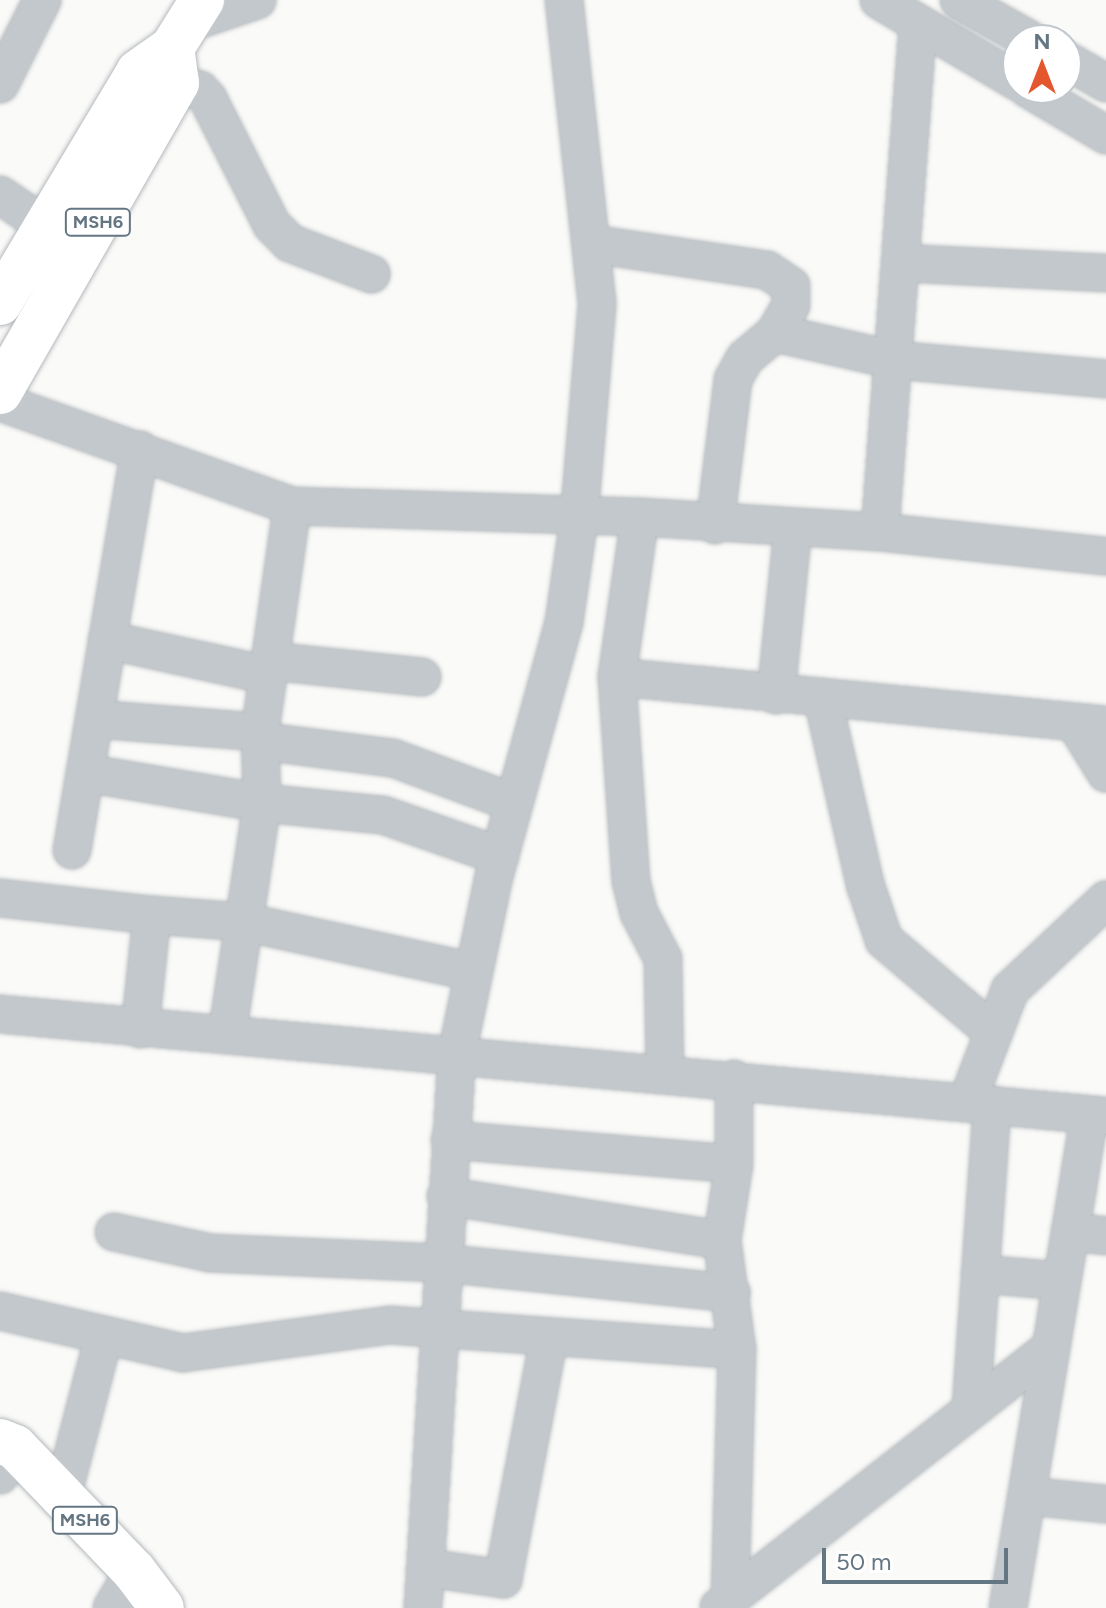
<!DOCTYPE html>
<html>
<head>
<meta charset="utf-8">
<style>
  body { margin:0 }
  #map { position:relative; width:1106px; height:1608px; overflow:hidden; background:#fafaf8; font-family:Figtree,sans-serif }
  div>[style] { position:absolute }
  [style*='--x'] { left:calc(var(--x)*1px); top:calc(var(--y)*1px); width:calc(var(--w)*1px); rotate:calc(var(--a)*1deg) }
  .roads { filter:drop-shadow(0 0 2px #b5babe) drop-shadow(0 0 2px #b5babe) }
  .minor>* { height:36px; margin:-18px; padding:0 18px; transform-origin:18px; border-radius:18px; background:#c3c8cc }
  .major>* { height:44px; margin:-22px; padding:0 22px; transform-origin:22px; border-radius:22px; background:#fff }
  span { translate:-50% -50%; white-space:nowrap; text-align:center; line-height:1.15; -webkit-text-stroke:8px #fff; paint-order:stroke }
  .shield-label span { padding:2px 6px; background:#fff; border:2px solid; border-radius:6px; -webkit-text-stroke-width:0 }
  .shield-label { font-size:18px; color:#657683; font-weight:700 }
  .north { position:absolute; left:1002px; top:24px; width:80px; height:80px; box-sizing:border-box; background:#fff; border:2px solid #c1c8cd; border-radius:50%; rotate:0deg; font-size:22px; font-weight:700; line-height:32px; text-align:center; color:#657683 }
  .north::after { content:''; display:block; margin:auto; width:28px; height:36px; background:#e4572e; clip-path:polygon(50% 0,100% 100%,50% 72%,0 100%) }
  .scale { position:absolute; left:822px; top:1548px; width:186px; height:36px; box-sizing:border-box; border:4px solid #657683; border-top:0; padding-left:10px; font-size:24px; line-height:28px; white-space:nowrap; color:#657683; -webkit-text-stroke:6px #fff; paint-order:stroke }
</style>
</head>
<body>
<div id="map">
  <div class="roads">
    <div class="minor">
      <div style="--x:879;--y:0;--w:161;--a:30.5"></div>
      <div style="--x:959;--y:0;--w:81;--a:29.4"></div>
      <div style="--x:189;--y:23;--w:72;--a:-18.7"></div>
      <div style="--x:1066;--y:60;--w:46;--a:29.9"></div>
      <div style="--x:150;--y:75;--w:52;--a:16.7"></div>
      <div style="--x:200;--y:90;--w:12;--a:48"></div>
      <div style="--x:208;--y:99;--w:141;--a:63.1"></div>
      <div style="--x:272;--y:225;--w:25;--a:45"></div>
      <div style="--x:290;--y:243;--w:87;--a:20.9"></div>
      <div style="--x:0;--y:84;--w:94;--a:-63.4"></div>
      <div style="--x:1027;--y:88;--w:92;--a:30.7"></div>
      <div style="--x:0;--y:195;--w:82;--a:34.1"></div>
      <div style="--x:592;--y:244;--w:177;--a:8.5"></div>
      <div style="--x:767;--y:270;--w:29;--a:34"></div>
      <div style="--x:791;--y:286;--w:19;--a:90"></div>
      <div style="--x:791;--y:305;--w:32;--a:120"></div>
      <div style="--x:775;--y:333;--w:39;--a:140"></div>
      <div style="--x:745;--y:358;--w:25;--a:119"></div>
      <div style="--x:733;--y:380;--w:146;--a:97.1"></div>
      <div style="--x:901;--y:263;--w:205;--a:2.8"></div>
      <div style="--x:775;--y:333;--w:122;--a:12.8"></div>
      <div style="--x:894;--y:360;--w:213;--a:5.1"></div>
      <div style="--x:0;--y:402;--w:310;--a:19.6"></div>
      <div style="--x:292;--y:506;--w:348;--a:1.8"></div>
      <div style="--x:640;--y:517;--w:240;--a:3.6"></div>
      <div style="--x:880;--y:532;--w:227;--a:6.1"></div>
      <div style="--x:640;--y:517;--w:162;--a:98.2"></div>
      <div style="--x:617;--y:677;--w:491;--a:5.6"></div>
      <div style="--x:880;--y:532;--w:510;--a:-85.73"></div>
      <div style="--x:107;--y:640;--w:165;--a:12.3"></div>
      <div style="--x:270;--y:661;--w:153;--a:6"></div>
      <div style="--x:617;--y:677;--w:204;--a:86.1"></div>
      <div style="--x:631;--y:881;--w:33;--a:76"></div>
      <div style="--x:639;--y:913;--w:52;--a:62.4"></div>
      <div style="--x:663;--y:959;--w:114;--a:89"></div>
      <div style="--x:776;--y:695;--w:168;--a:-84.2"></div>
      <div style="--x:823;--y:700;--w:192;--a:77.1"></div>
      <div style="--x:866;--y:887;--w:56;--a:71.2"></div>
      <div style="--x:884;--y:940;--w:143;--a:40.2"></div>
      <div style="--x:94;--y:719;--w:167;--a:4.5"></div>
      <div style="--x:1075;--y:723;--w:59;--a:58.2"></div>
      <div style="--x:260;--y:741;--w:134;--a:7.3"></div>
      <div style="--x:393;--y:758;--w:129;--a:20.4"></div>
      <div style="--x:85;--y:773;--w:180;--a:9.6"></div>
      <div style="--x:262;--y:803;--w:122;--a:5.7"></div>
      <div style="--x:383;--y:815;--w:124;--a:19.3"></div>
      <div style="--x:72;--y:850;--w:406;--a:-80.4"></div>
      <div style="--x:0;--y:898;--w:153;--a:6.4"></div>
      <div style="--x:0;--y:1014;--w:1111;--a:5.27"></div>
      <div style="--x:140;--y:1029;--w:115;--a:-84"></div>
      <div style="--x:152;--y:915;--w:92;--a:4.4"></div>
      <div style="--x:244;--y:922;--w:235;--a:12.3"></div>
      <div style="--x:227;--y:1035;--w:235;--a:-81.4"></div>
      <div style="--x:262;--y:803;--w:71;--a:-91.6"></div>
      <div style="--x:260;--y:732;--w:228;--a:-81.9"></div>
      <div style="--x:967;--y:1102;--w:120;--a:-69"></div>
      <div style="--x:1010;--y:990;--w:132;--a:-43.2"></div>
      <div style="--x:450;--y:1140;--w:285;--a:4.8"></div>
      <div style="--x:446;--y:1196;--w:279;--a:9.1"></div>
      <div style="--x:114;--y:1232;--w:98;--a:12.3"></div>
      <div style="--x:210;--y:1253;--w:231;--a:2.5"></div>
      <div style="--x:441;--y:1263;--w:292;--a:5.9"></div>
      <div style="--x:1070;--y:1232;--w:36;--a:6"></div>
      <div style="--x:980;--y:1274;--w:82;--a:4.9"></div>
      <div style="--x:0;--y:1311;--w:188;--a:12.9"></div>
      <div style="--x:183;--y:1353;--w:209;--a:-7.7"></div>
      <div style="--x:390;--y:1325;--w:348;--a:4.1"></div>
      <div style="--x:971;--y:1408;--w:304;--a:-86"></div>
      <div style="--x:0;--y:1475;--w:32;--a:-62"></div>
      <div style="--x:1027;--y:1496;--w:79;--a:5.8"></div>
      <div style="--x:62;--y:1497;--w:166;--a:-75.4"></div>
      <div style="--x:427;--y:1568;--w:77;--a:8.2"></div>
      <div style="--x:503;--y:1579;--w:246;--a:-79.2"></div>
      <div style="--x:730;--y:1598;--w:248;--a:-88.4"></div>
      <div style="--x:737;--y:1350;--w:111;--a:-97.8"></div>
      <div style="--x:722;--y:1240;--w:77;--a:-81"></div>
      <div style="--x:734;--y:1164;--w:85;--a:-90"></div>
      <div style="--x:719;--y:1607;--w:421;--a:-38"></div>
      <div style="--x:112;--y:1608;--w:43;--a:-59.3"></div>
      <div style="--x:423;--y:1608;--w:556;--a:-86.49"></div>
      <div style="--x:457;--y:1053;--w:177;--a:-78.2"></div>
      <div style="--x:493;--y:880;--w:268;--a:-74.6"></div>
      <div style="--x:564;--y:622;--w:104;--a:-81.7"></div>
      <div style="--x:579;--y:519;--w:217;--a:-85.2"></div>
      <div style="--x:597;--y:303;--w:305;--a:-96.2"></div>
      <div style="--x:1008;--y:1608;--w:498;--a:-80.6"></div>
    </div>
    <div class="major">
      <div style="--x:0;--y:303;--w:269;--a:-59.1"></div>
      <div style="--x:138;--y:72;--w:42;--a:-35.2"></div>
      <div style="--x:172;--y:48;--w:57;--a:-58"></div>
      <div style="--x:0;--y:392;--w:356;--a:-60.2"></div>
      <div style="--x:177;--y:83;--w:35;--a:-98"></div>
      <div style="--x:0;--y:1441;--w:16;--a:22"></div>
      <div style="--x:15;--y:1447;--w:172;--a:46.2"></div>
      <div style="--x:134;--y:1571;--w:46;--a:52.9"></div>
    </div>
  </div>
  <div class="shield-label">
    <span style="left:98px;top:222px">MSH6</span>
    <span style="left:85px;top:1520px">MSH6</span>
  </div>
  <div class="north">N</div>
  <div class="scale">50 m</div>
</div>
</body>
</html>
